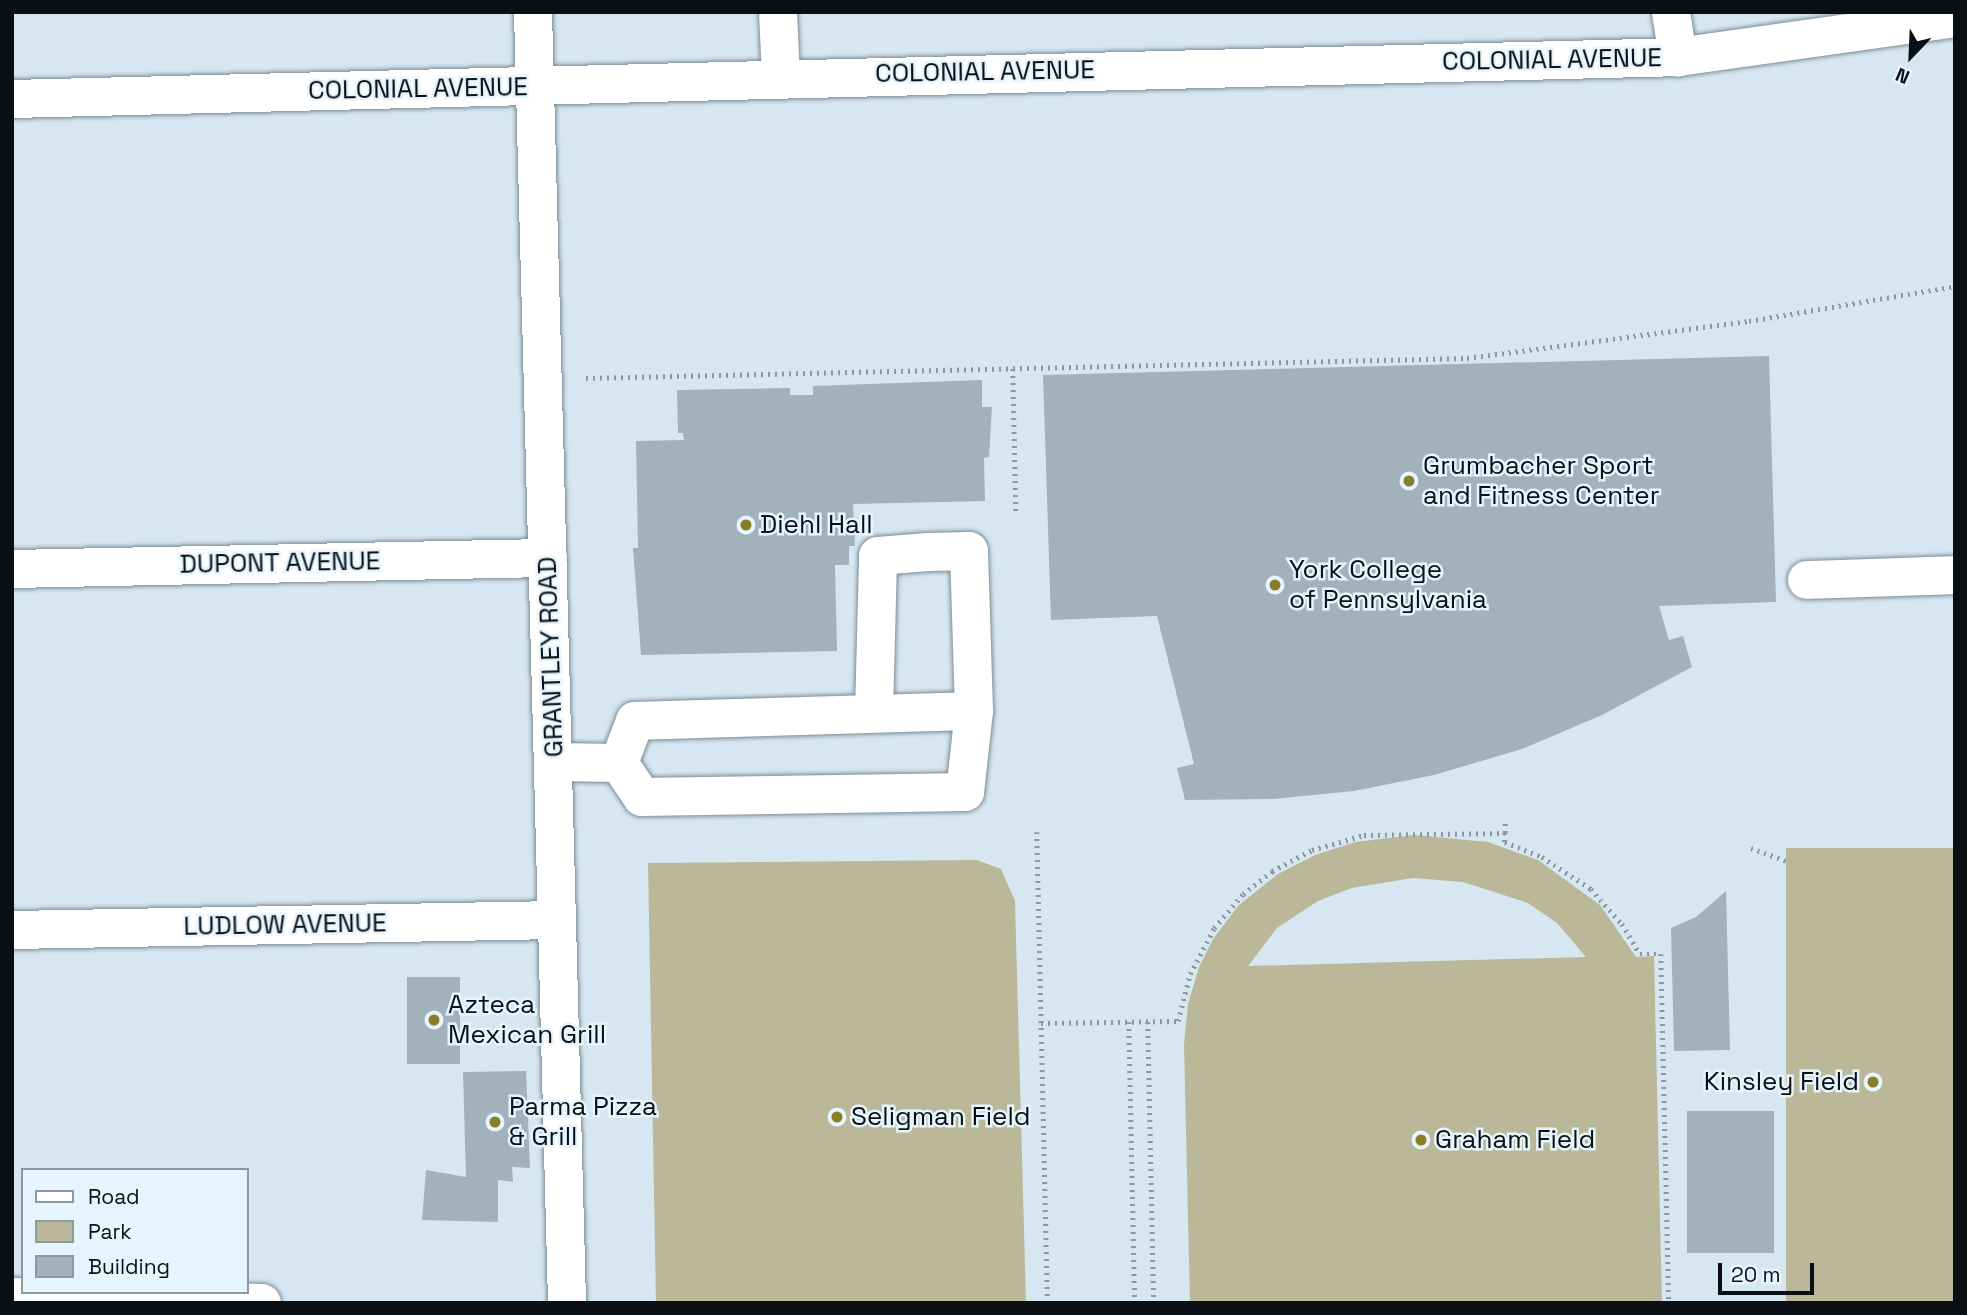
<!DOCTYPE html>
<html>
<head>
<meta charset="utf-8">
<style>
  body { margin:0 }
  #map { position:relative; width:1967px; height:1315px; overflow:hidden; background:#d6e7f2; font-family:"Space Grotesk",sans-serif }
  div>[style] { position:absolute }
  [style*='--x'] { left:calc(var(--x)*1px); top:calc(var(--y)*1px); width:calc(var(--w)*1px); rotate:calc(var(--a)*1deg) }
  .green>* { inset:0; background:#bab899; transform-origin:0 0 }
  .building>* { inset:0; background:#a2b2bd; transform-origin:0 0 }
  .path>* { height:4.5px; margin-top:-2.25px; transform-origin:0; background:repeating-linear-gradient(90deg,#8b98a1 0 2px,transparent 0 7px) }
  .roads { filter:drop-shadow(0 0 2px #7c8c96) drop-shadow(0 0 2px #7c8c96) }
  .minor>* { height:38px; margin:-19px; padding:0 19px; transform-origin:19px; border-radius:19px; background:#fff }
  .dots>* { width:19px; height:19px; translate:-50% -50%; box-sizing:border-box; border:4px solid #e6f4fd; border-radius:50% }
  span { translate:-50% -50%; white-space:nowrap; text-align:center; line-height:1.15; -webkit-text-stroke:5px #e6f4fd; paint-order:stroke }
  .street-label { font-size:26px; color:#090f13 }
  .poi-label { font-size:26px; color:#090f13 }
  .left { translate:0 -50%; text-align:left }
  .right { translate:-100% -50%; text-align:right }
  .frame { position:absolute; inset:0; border:14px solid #090f13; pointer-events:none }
  .legend { position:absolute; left:21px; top:1168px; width:228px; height:126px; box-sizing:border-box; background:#e6f4fd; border:2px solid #8e989f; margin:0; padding:9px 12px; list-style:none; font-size:21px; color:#090f13 }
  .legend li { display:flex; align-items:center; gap:14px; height:35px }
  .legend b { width:35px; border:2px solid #8e989f }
  .north { position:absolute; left:1876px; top:21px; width:70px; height:70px; -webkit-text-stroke:5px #e6f4fd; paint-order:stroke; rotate:203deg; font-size:19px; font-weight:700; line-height:28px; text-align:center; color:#090f13 }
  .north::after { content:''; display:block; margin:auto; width:24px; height:32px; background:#090f13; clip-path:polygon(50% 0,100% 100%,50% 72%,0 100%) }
  .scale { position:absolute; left:1718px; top:1263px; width:96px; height:32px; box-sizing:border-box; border:4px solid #090f13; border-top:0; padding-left:9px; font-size:21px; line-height:24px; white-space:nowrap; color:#090f13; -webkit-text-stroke:5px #e6f4fd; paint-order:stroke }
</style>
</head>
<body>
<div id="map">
  <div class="green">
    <div style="clip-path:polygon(evenodd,1414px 835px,1488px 842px,1538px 860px,1600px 905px,1636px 957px,1654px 956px,1662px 1303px,1190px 1303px,1184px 1045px,1188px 1004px,1199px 967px,1213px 939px,1239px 905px,1278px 874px,1315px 855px,1355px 842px,1414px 835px,1413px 878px,1463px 882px,1528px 903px,1557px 923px,1586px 957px,1248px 966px,1277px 928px,1318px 901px,1352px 888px,1413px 878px)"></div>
    <div style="left:1955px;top:848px;width:455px;height:169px;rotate:90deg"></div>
    <div style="clip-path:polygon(977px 860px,1001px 869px,1015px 901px,1026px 1303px,656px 1303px,648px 863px)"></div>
  </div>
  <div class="building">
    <div style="clip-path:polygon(1769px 356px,1776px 602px,1659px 606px,1669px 640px,1683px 636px,1692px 667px,1602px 715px,1522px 749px,1434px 775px,1354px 791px,1273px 799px,1185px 800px,1177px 768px,1194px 764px,1157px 616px,1051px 620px,1043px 375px)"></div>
    <div style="clip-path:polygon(982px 380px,982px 407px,992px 407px,989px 457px,984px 458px,985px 501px,853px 504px,855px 546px,849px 546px,849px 565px,835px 565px,837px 651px,641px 655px,633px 548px,638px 548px,636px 441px,684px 440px,683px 433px,678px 433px,677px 390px,790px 388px,790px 395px,813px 395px,813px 386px)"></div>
    <div style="clip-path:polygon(1726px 891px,1730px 1050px,1674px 1051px,1671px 928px,1696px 917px)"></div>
    <div style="left:407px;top:977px;width:53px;height:87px"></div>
    <div style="clip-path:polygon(526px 1071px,530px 1168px,512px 1167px,513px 1182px,498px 1180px,498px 1222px,422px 1220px,426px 1170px,466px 1177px,463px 1072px)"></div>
    <div style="left:1687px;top:1111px;width:87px;height:142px"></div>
  </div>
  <div class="path">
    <div style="--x:1013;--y:369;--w:142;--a:88.8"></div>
    <div style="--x:586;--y:378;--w:881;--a:-1.3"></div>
    <div style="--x:1467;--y:358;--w:284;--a:-7.5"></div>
    <div style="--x:1749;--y:321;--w:209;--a:-9.6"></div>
    <div style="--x:1037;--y:832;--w:471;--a:88.7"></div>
    <div style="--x:1505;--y:833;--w:9;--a:90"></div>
    <div style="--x:1505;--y:842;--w:40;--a:22"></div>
    <div style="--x:1542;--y:857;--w:59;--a:33.1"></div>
    <div style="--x:1591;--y:889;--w:47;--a:48.5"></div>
    <div style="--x:1622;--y:924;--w:35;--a:59"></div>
    <div style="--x:1640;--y:954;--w:21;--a:0"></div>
    <div style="--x:1661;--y:954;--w:349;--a:88.7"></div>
    <div style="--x:1751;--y:848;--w:37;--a:20"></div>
    <div style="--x:1129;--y:1022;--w:281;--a:88.8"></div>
    <div style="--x:1148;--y:1022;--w:281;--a:88.8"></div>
    <div style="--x:1041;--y:1023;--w:137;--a:-0.8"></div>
    <div style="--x:1178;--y:1021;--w:49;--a:-75.7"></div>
    <div style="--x:1190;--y:974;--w:52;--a:-62.4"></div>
    <div style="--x:1214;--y:928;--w:45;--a:-49.5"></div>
    <div style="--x:1243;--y:894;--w:37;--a:-38"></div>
    <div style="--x:1272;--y:871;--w:45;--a:-27.7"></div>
    <div style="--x:1312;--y:850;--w:54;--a:-16.1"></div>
    <div style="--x:1364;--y:835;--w:141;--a:-0.8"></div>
    <div style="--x:1505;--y:833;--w:11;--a:-90"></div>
  </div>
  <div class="roads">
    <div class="minor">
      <div style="--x:533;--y:12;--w:1291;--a:88.49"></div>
      <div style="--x:778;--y:12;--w:65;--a:87.4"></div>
      <div style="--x:1671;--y:12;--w:46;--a:81.2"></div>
      <div style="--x:12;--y:99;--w:1667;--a:-1.44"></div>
      <div style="--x:1678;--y:57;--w:280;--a:-8"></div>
      <div style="--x:12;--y:569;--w:536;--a:-1.18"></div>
      <div style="--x:1807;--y:580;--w:148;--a:-1.9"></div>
      <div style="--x:974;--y:711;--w:81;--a:96.3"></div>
      <div style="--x:965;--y:792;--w:323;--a:179.1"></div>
      <div style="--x:642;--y:797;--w:41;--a:-124.1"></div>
      <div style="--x:619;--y:763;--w:45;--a:-69.1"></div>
      <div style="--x:635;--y:721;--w:339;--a:-1.7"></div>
      <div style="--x:874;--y:713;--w:157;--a:-88.5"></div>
      <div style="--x:878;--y:556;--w:50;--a:-4.6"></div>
      <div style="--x:928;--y:552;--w:41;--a:-1.4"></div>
      <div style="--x:969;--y:551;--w:160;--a:88.2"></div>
      <div style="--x:554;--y:762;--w:65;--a:0.9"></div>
      <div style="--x:12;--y:930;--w:545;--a:-1.05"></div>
      <div style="--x:12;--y:1297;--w:250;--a:1.4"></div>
    </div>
  </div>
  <div class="dots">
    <div style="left:1409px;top:481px;background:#877e25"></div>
    <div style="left:746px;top:525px;background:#877e25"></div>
    <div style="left:1275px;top:585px;background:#877e25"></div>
    <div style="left:434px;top:1020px;background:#877e25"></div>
    <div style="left:1873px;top:1082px;background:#877e25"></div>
    <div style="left:837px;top:1117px;background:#877e25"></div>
    <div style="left:495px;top:1122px;background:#877e25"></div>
    <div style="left:1421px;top:1140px;background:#877e25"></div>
  </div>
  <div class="street-label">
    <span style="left:1552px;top:60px;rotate:-1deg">COLONIAL AVENUE</span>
    <span style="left:985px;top:72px;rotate:-1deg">COLONIAL AVENUE</span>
    <span style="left:418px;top:89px;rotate:-1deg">COLONIAL AVENUE</span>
    <span style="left:280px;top:563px;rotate:-1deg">DUPONT AVENUE</span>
    <span style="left:551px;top:657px;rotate:-92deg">GRANTLEY ROAD</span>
    <span style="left:285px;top:925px;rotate:-1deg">LUDLOW AVENUE</span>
  </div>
  <div class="poi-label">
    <span class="left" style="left:1423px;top:481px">Grumbacher Sport<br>and Fitness Center</span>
    <span class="left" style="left:760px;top:525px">Diehl Hall</span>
    <span class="left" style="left:1289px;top:585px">York College<br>of Pennsylvania</span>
    <span class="left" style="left:448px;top:1020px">Azteca<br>Mexican Grill</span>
    <span class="right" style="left:1859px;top:1082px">Kinsley Field</span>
    <span class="left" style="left:509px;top:1122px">Parma Pizza<br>&amp; Grill</span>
    <span class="left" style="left:851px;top:1117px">Seligman Field</span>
    <span class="left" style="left:1435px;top:1140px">Graham Field</span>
  </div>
  <div class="frame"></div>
  <ul class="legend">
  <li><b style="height:9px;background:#fff"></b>Road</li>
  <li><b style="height:19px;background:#bab899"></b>Park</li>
  <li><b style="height:19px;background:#a2b2bd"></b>Building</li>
  </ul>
  <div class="north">N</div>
  <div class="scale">20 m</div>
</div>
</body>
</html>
